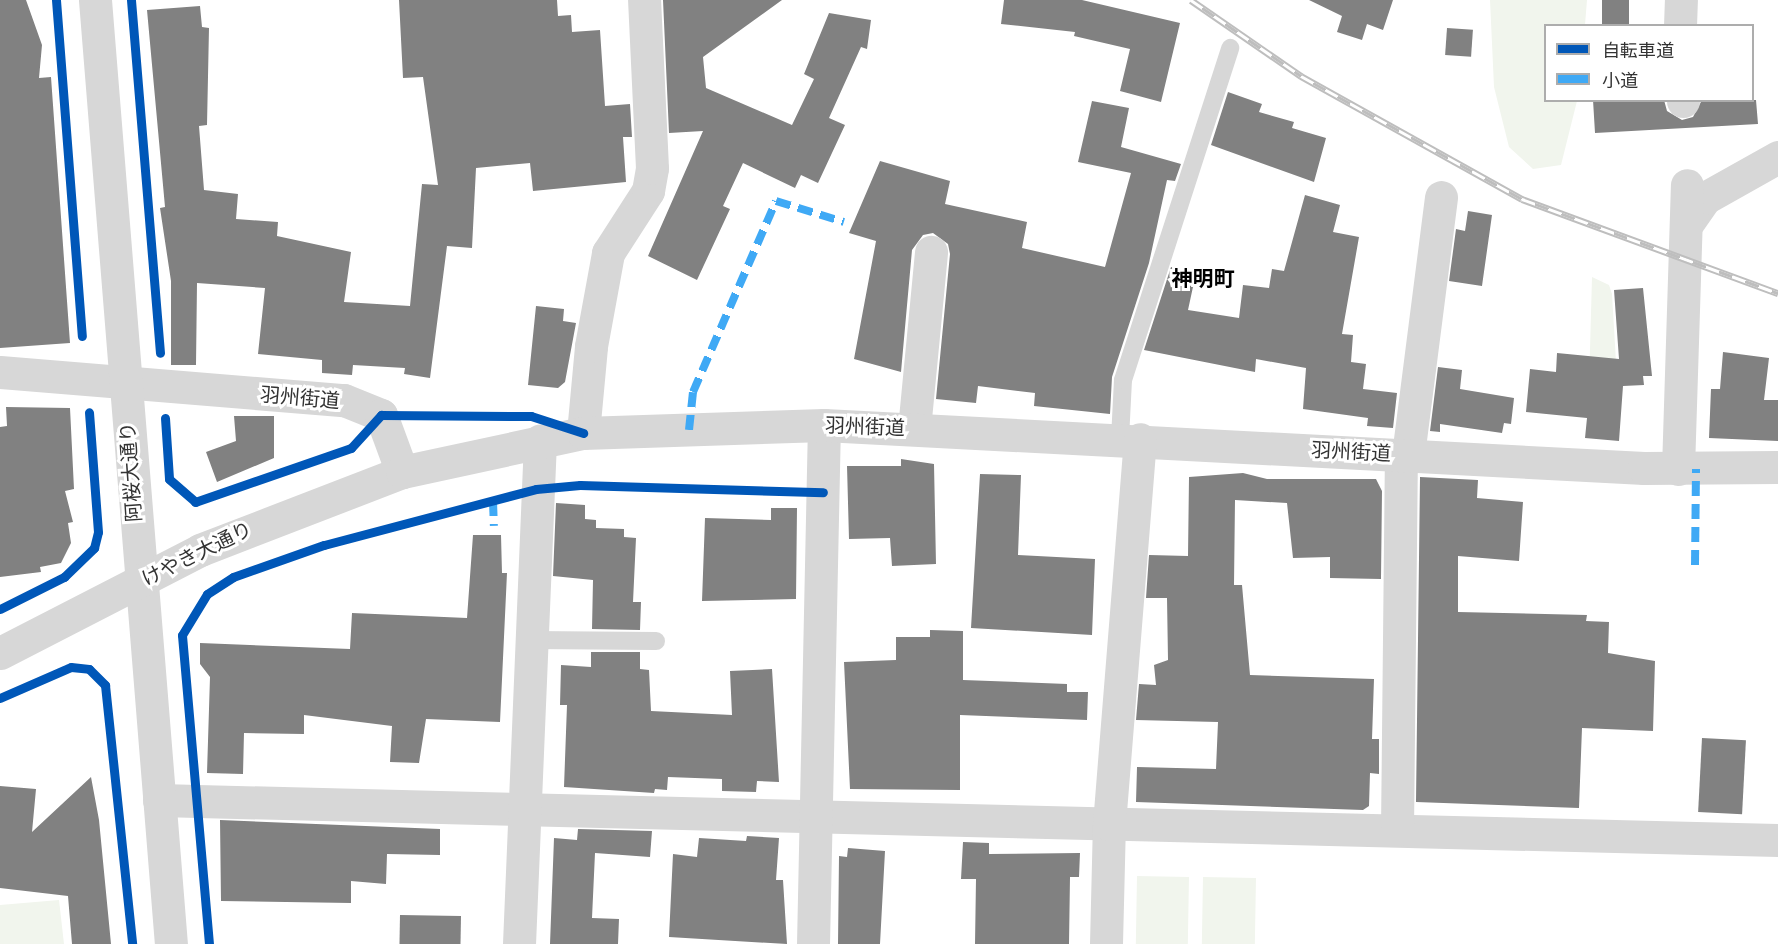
<!DOCTYPE html>
<html>
<head>
<meta charset="utf-8">
<style>
  body { margin:0 }
  #map { position:relative; width:1778px; height:944px; overflow:hidden; background:#fff; font-family:Karla,"Noto Sans JP",sans-serif }
  div>[style] { position:absolute }
  [style*='--x'] { left:calc(var(--x)*1px); top:calc(var(--y)*1px); width:calc(var(--w)*1px); rotate:calc(var(--a)*1deg) }
  .green>* { inset:0; background:#f1f5ed; transform-origin:0 0 }
  .building>* { inset:0; background:#818181; transform-origin:0 0 }
  .service>* { height:18px; margin:-9px; padding:0 9px; transform-origin:9px; border-radius:9px; background:#d7d7d7 }
  .minor>* { height:33px; margin:-16.5px; padding:0 16.5px; transform-origin:16.5px; border-radius:16.5px; background:#d7d7d7 }
  .tertiary>* { height:33px; margin:-16.5px; padding:0 16.5px; transform-origin:16.5px; border-radius:16.5px; background:#d7d7d7 }
  .rail>* { height:7px; margin-top:-3.5px; transform-origin:0; background:repeating-linear-gradient(90deg,#fff 0 14px,#bebebe 0 28px); box-sizing:border-box; border-block:2px solid #bebebe }
  .quiet>* { height:8px; margin-top:-4px; transform-origin:0; background:repeating-linear-gradient(90deg,#3fa9f5 0 15px,transparent 0 23px) }
  .cycleway>* { height:9px; margin:-4.5px; padding:0 4.5px; transform-origin:4.5px; border-radius:4.5px; background:#0057b8 }
  span { translate:-50% -50%; white-space:nowrap; text-align:center; line-height:1.15; -webkit-text-stroke:6px #fff; paint-order:stroke }
  .street-label { font-size:20px; color:#333 }
  .neighbourhood-label { font-size:21px; color:#000; font-weight:700 }
  .legend { position:absolute; left:1544px; top:24px; width:210px; height:78px; box-sizing:border-box; background:#fff; border:2px solid #adadad; margin:0; padding:8px 10px; list-style:none; font-size:18px; color:#333 }
  .legend li { display:flex; align-items:center; gap:12px; height:30px }
  .legend b { width:30px; border:2px solid #adadad }
</style>
</head>
<body>
<div id="map">
  <div class="green">
    <div style="clip-path:polygon(1490px 0,1587px 0,1585px 25px,1546px 26px,1546px 100px,1577px 101px,1561px 165px,1533px 169px,1509px 147px,1494px 87px)"></div>
    <div style="clip-path:polygon(1592px 277px,1609px 285px,1612px 294px,1617px 379px,1589px 386px)"></div>
    <div style="left:1137px;top:876px;width:52px;height:68px;rotate:1deg"></div>
    <div style="left:1203px;top:877px;width:53px;height:67px;rotate:1deg"></div>
    <div style="clip-path:polygon(59px 900px,64px 944px,0 944px,0 905px)"></div>
  </div>
  <div class="building">
    <div style="clip-path:polygon(0 0,26px 0,42px 45px,39px 78px,51px 77px,70px 343px,0 348px)"></div>
    <div style="clip-path:polygon(399px 0,557px 0,558px 16px,571px 15px,572px 32px,600px 30px,605px 106px,630px 104px,632px 137px,623px 137px,626px 182px,533px 191px,530px 163px,476px 168px,472px 248px,447px 246px,430px 378px,404px 374px,405px 368px,353px 365px,352px 375px,322px 373px,322px 360px,258px 354px,265px 288px,197px 283px,196px 365px,171px 365px,171px 281px,160px 208px,165px 207px,147px 10px,200px 6px,202px 27px,209px 28px,207px 125px,199px 126px,204px 190px,238px 194px,236px 219px,278px 222px,277px 236px,351px 252px,344px 302px,410px 306px,422px 184px,438px 185px,423px 77px,403px 78px)"></div>
    <div style="clip-path:polygon(663px 0,782px 0,703px 57px,706px 88px,792px 125px,814px 79px,804px 74px,829px 13px,871px 20px,867px 49px,861px 47px,829px 118px,845px 125px,818px 183px,801px 175px,795px 188px,743px 163px,723px 206px,730px 209px,697px 280px,648px 256px,703px 131px,669px 133px)"></div>
    <div style="clip-path:polygon(1004px 0,1082px 0,1180px 23px,1161px 102px,1120px 91px,1130px 49px,1074px 36px,1075px 32px,1001px 24px)"></div>
    <div style="clip-path:polygon(1309px 0,1393px 0,1383px 30px,1367px 24px,1362px 40px,1337px 32px,1342px 16px)"></div>
    <div style="left:1602px;top:0;width:27px;height:26px"></div>
    <div style="left:1447px;top:28px;width:26px;height:27px;rotate:4deg"></div>
    <div style="clip-path:polygon(1228px 92px,1262px 104px,1259px 112px,1294px 122px,1292px 128px,1326px 138px,1314px 182px,1211px 145px)"></div>
    <div style="clip-path:polygon(1593px 100px,1664px 100px,1667px 111px,1682px 120px,1693px 117px,1702px 100px,1756px 100px,1758px 124px,1595px 133px)"></div>
    <div style="clip-path:polygon(1092px 101px,1129px 108px,1121px 147px,1181px 164px,1175px 181px,1167px 180px,1149px 263px,1112px 377px,1110px 414px,1034px 406px,1035px 393px,978px 386px,976px 403px,936px 399px,950px 254px,948px 244px,933px 233px,923px 235px,912px 250px,901px 372px,854px 359px,876px 241px,849px 233px,880px 161px,950px 181px,945px 204px,1027px 222px,1022px 248px,1105px 267px,1131px 173px,1078px 162px)"></div>
    <div style="clip-path:polygon(1305px 195px,1340px 205px,1333px 232px,1359px 237px,1342px 334px,1353px 335px,1351px 362px,1366px 364px,1363px 389px,1397px 393px,1393px 428px,1367px 426px,1368px 418px,1303px 409px,1306px 368px,1256px 359px,1255px 372px,1144px 350px,1171px 267px,1196px 273px,1188px 310px,1239px 318px,1243px 285px,1269px 288px,1272px 269px,1284px 271px)"></div>
    <div style="clip-path:polygon(1468px 211px,1492px 215px,1482px 286px,1449px 281px,1456px 229px,1465px 231px)"></div>
    <div style="clip-path:polygon(1643px 288px,1652px 376px,1643px 376px,1644px 385px,1623px 386px,1619px 441px,1585px 438px,1587px 418px,1526px 412px,1530px 369px,1556px 372px,1557px 353px,1619px 359px,1614px 290px)"></div>
    <div style="clip-path:polygon(536px 306px,564px 309px,563px 321px,576px 323px,565px 382px,558px 388px,528px 385px)"></div>
    <div style="clip-path:polygon(1723px 352px,1769px 358px,1764px 400px,1778px 400px,1778px 441px,1709px 438px,1711px 389px,1720px 389px)"></div>
    <div style="clip-path:polygon(1438px 367px,1462px 370px,1460px 389px,1514px 398px,1511px 424px,1504px 423px,1502px 433px,1440px 424px,1440px 432px,1430px 431px)"></div>
    <div style="clip-path:polygon(6px 407px,70px 408px,74px 489px,65px 491px,73px 522px,68px 523px,71px 543px,61px 563px,40px 567px,41px 572px,0 577px,0 427px,7px 426px)"></div>
    <div style="clip-path:polygon(234px 416px,274px 416px,274px 458px,217px 482px,206px 452px,236px 441px)"></div>
    <div style="clip-path:polygon(901px 459px,934px 464px,936px 564px,892px 566px,890px 538px,849px 539px,847px 466px,901px 466px)"></div>
    <div style="clip-path:polygon(1243px 473px,1267px 479px,1376px 479px,1382px 491px,1381px 579px,1330px 578px,1330px 557px,1293px 558px,1287px 503px,1235px 500px,1234px 585px,1242px 585px,1250px 675px,1374px 679px,1372px 739px,1379px 739px,1379px 774px,1370px 773px,1369px 806px,1363px 810px,1136px 802px,1137px 767px,1216px 769px,1218px 722px,1136px 720px,1139px 684px,1156px 685px,1154px 665px,1168px 660px,1167px 598px,1146px 598px,1149px 555px,1188px 556px,1189px 477px)"></div>
    <div style="clip-path:polygon(980px 474px,1021px 475px,1018px 555px,1095px 559px,1092px 635px,971px 628px)"></div>
    <div style="clip-path:polygon(1420px 477px,1478px 480px,1477px 498px,1523px 502px,1519px 561px,1458px 556px,1458px 612px,1587px 615px,1586px 621px,1609px 622px,1608px 653px,1655px 661px,1653px 731px,1582px 728px,1579px 808px,1416px 802px)"></div>
    <div style="clip-path:polygon(556px 503px,585px 505px,585px 519px,596px 520px,596px 528px,624px 529px,624px 537px,636px 538px,633px 602px,641px 602px,640px 630px,592px 629px,593px 580px,553px 576px)"></div>
    <div style="clip-path:polygon(771px 508px,797px 508px,796px 599px,702px 601px,705px 518px,771px 520px)"></div>
    <div style="clip-path:polygon(473px 535px,501px 535px,502px 573px,507px 573px,500px 722px,426px 719px,419px 763px,390px 762px,392px 726px,304px 715px,304px 734px,244px 733px,243px 774px,207px 773px,210px 677px,200px 664px,200px 643px,350px 649px,352px 613px,467px 618px)"></div>
    <div style="clip-path:polygon(930px 630px,963px 631px,963px 680px,1067px 684px,1067px 692px,1088px 692px,1087px 720px,960px 715px,960px 790px,850px 789px,844px 662px,896px 660px,896px 637px,930px 637px)"></div>
    <div style="clip-path:polygon(591px 652px,640px 652px,640px 669px,649px 670px,651px 711px,732px 715px,730px 671px,772px 669px,779px 782px,757px 781px,756px 792px,722px 791px,722px 779px,668px 777px,667px 790px,655px 789px,654px 793px,564px 787px,567px 705px,560px 705px,561px 665px,591px 667px)"></div>
    <div style="left:1702px;top:738px;width:44px;height:74px;rotate:3deg"></div>
    <div style="clip-path:polygon(91px 777px,99px 820px,111px 944px,72px 944px,68px 896px,0 888px,0 786px,36px 789px,32px 832px)"></div>
    <div style="clip-path:polygon(220px 820px,440px 829px,440px 855px,387px 854px,386px 884px,351px 881px,351px 903px,221px 901px)"></div>
    <div style="clip-path:polygon(578px 829px,652px 831px,650px 857px,595px 853px,592px 918px,619px 919px,618px 944px,550px 944px,554px 838px,577px 840px)"></div>
    <div style="clip-path:polygon(747px 836px,779px 838px,776px 880px,783px 880px,787px 944px,669px 937px,673px 854px,697px 857px,699px 838px,746px 841px)"></div>
    <div style="clip-path:polygon(963px 842px,989px 843px,989px 854px,1080px 853px,1079px 877px,1070px 877px,1069px 944px,975px 944px,976px 879px,961px 879px)"></div>
    <div style="clip-path:polygon(848px 848px,885px 851px,880px 944px,838px 944px,839px 856px,847px 857px)"></div>
    <div style="left:400px;top:915px;width:61px;height:29px;rotate:1deg"></div>
  </div>
  <div class="service">
    <div style="--x:1120;--y:439;--w:59;--a:-87.1"></div>
    <div style="--x:1123;--y:380;--w:349;--a:-72.1"></div>
    <div style="--x:530;--y:640;--w:126;--a:0.5"></div>
  </div>
  <div class="minor">
    <div style="--x:1680;--y:26;--w:26;--a:-88"></div>
    <div style="--x:1683;--y:100;--w:1;--a:90"></div>
    <div style="--x:1689;--y:221;--w:28;--a:-55"></div>
    <div style="--x:1705;--y:198;--w:84;--a:-29.3"></div>
    <div style="--x:0;--y:372;--w:345;--a:4.7"></div>
    <div style="--x:344;--y:400;--w:40;--a:22"></div>
    <div style="--x:381;--y:415;--w:61;--a:69.8"></div>
    <div style="--x:914;--y:429;--w:178;--a:-84.5"></div>
    <div style="--x:583;--y:433;--w:87;--a:-84.7"></div>
    <div style="--x:591;--y:346;--w:95;--a:-79.6"></div>
    <div style="--x:608;--y:253;--w:74;--a:-57.2"></div>
    <div style="--x:648;--y:191;--w:23;--a:-80"></div>
    <div style="--x:652;--y:168;--w:168;--a:-92.7"></div>
    <div style="--x:1408;--y:455;--w:260;--a:-82.7"></div>
    <div style="--x:1678;--y:469;--w:284;--a:-88.2"></div>
    <div style="--x:159;--y:800;--w:1619;--a:1.42"></div>
    <div style="--x:1397;--y:830;--w:375;--a:-89.4"></div>
    <div style="--x:519;--y:944;--w:504;--a:-87.61"></div>
    <div style="--x:813;--y:944;--w:519;--a:-88.79"></div>
    <div style="--x:824;--y:425;--w:821;--a:3"></div>
    <div style="--x:1644;--y:468;--w:134;--a:-0.4"></div>
    <div style="--x:1106;--y:944;--w:120;--a:-88.6"></div>
    <div style="--x:1109;--y:824;--w:386;--a:-85.4"></div>
  </div>
  <div class="tertiary">
    <div style="--x:95;--y:0;--w:947;--a:85.4"></div>
    <div style="--x:0;--y:653;--w:225;--a:-27.2"></div>
    <div style="--x:200;--y:550;--w:217;--a:-21.1"></div>
    <div style="--x:402;--y:472;--w:185;--a:-12.2"></div>
    <div style="--x:583;--y:433;--w:241;--a:-1.9"></div>
  </div>
  <div class="rail">
    <div style="--x:1191;--y:0;--w:134;--a:34.6"></div>
    <div style="--x:1301;--y:76;--w:253;--a:29.1"></div>
    <div style="--x:1522;--y:199;--w:273;--a:20.2"></div>
  </div>
  <div class="quiet">
    <div style="--x:689;--y:430;--w:38;--a:-84"></div>
    <div style="--x:693;--y:392;--w:208;--a:-66.5"></div>
    <div style="--x:776;--y:201;--w:71;--a:17.2"></div>
    <div style="--x:493;--y:501;--w:25;--a:88"></div>
    <div style="--x:1695;--y:565;--w:96;--a:-89.4"></div>
  </div>
  <div class="cycleway">
    <div style="--x:56;--y:0;--w:337;--a:85.6"></div>
    <div style="--x:131;--y:0;--w:354;--a:85.3"></div>
    <div style="--x:165;--y:418;--w:61;--a:86.2"></div>
    <div style="--x:169;--y:479;--w:35;--a:41"></div>
    <div style="--x:195;--y:502;--w:165;--a:-19.1"></div>
    <div style="--x:351;--y:448;--w:45;--a:-47.7"></div>
    <div style="--x:381;--y:415;--w:150;--a:0.4"></div>
    <div style="--x:531;--y:416;--w:55;--a:18.1"></div>
    <div style="--x:0;--y:609;--w:72;--a:-26.6"></div>
    <div style="--x:64;--y:577;--w:42;--a:-44"></div>
    <div style="--x:94;--y:548;--w:16;--a:-76"></div>
    <div style="--x:98;--y:532;--w:120;--a:-94.3"></div>
    <div style="--x:0;--y:698;--w:77;--a:-23.6"></div>
    <div style="--x:71;--y:667;--w:18;--a:6"></div>
    <div style="--x:89;--y:669;--w:23;--a:45"></div>
    <div style="--x:105;--y:685;--w:260;--a:84"></div>
    <div style="--x:209;--y:944;--w:310;--a:-95"></div>
    <div style="--x:182;--y:635;--w:48;--a:-58.6"></div>
    <div style="--x:207;--y:594;--w:31;--a:-33"></div>
    <div style="--x:233;--y:577;--w:96;--a:-19.4"></div>
    <div style="--x:324;--y:545;--w:219;--a:-14.8"></div>
    <div style="--x:536;--y:489;--w:44;--a:-5.2"></div>
    <div style="--x:580;--y:485;--w:243;--a:1.7"></div>
  </div>
  <div class="street-label">
    <span style="left:300px;top:398px;rotate:5deg">羽州街道</span>
    <span style="left:865px;top:427px;rotate:2deg">羽州街道</span>
    <span style="left:1351px;top:452px;rotate:3deg">羽州街道</span>
    <span style="left:131px;top:472px;rotate:-94deg">阿桜大通り</span>
    <span style="left:197px;top:554px;rotate:-26deg">けやき大通り</span>
  </div>
  <div class="neighbourhood-label">
    <span style="left:1203px;top:279px">神明町</span>
  </div>
  <ul class="legend">
  <li><b style="height:8px;background:#0057b8"></b>自転車道</li>
  <li><b style="height:8px;background:#3fa9f5"></b>小道</li>
  </ul>
</div>
</body>
</html>
